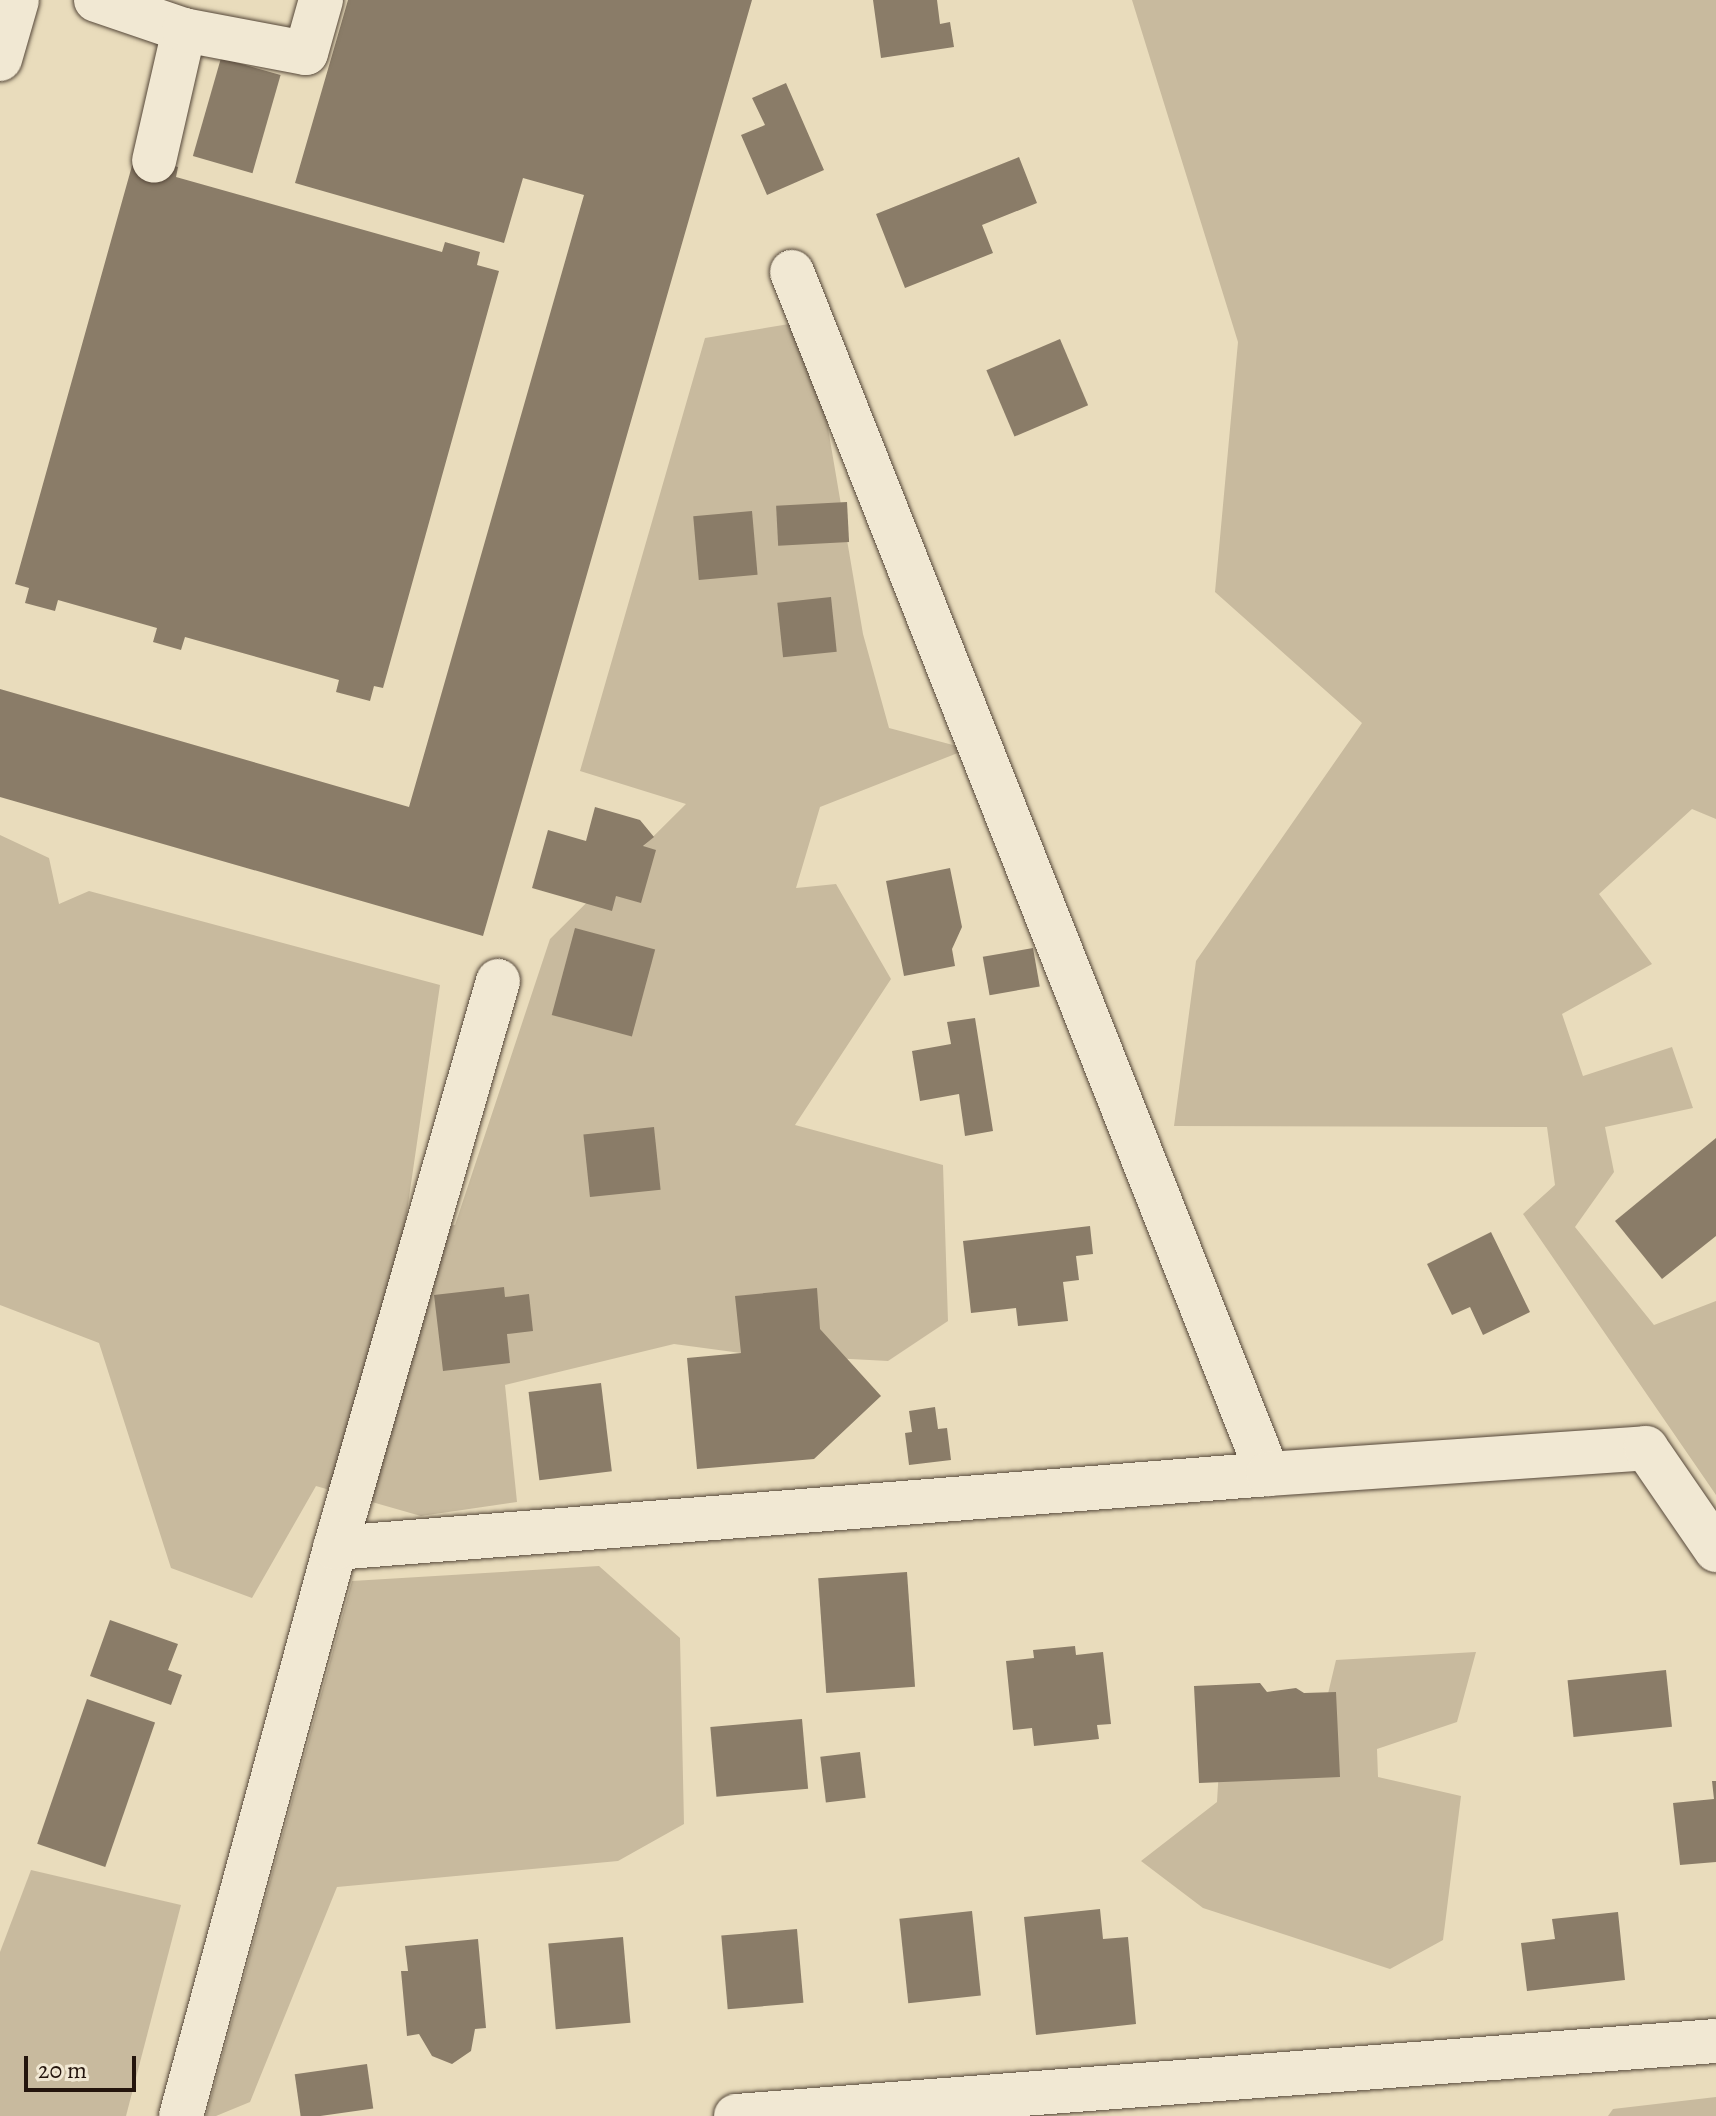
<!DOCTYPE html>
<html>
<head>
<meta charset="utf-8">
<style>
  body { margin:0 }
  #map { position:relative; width:1716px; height:2116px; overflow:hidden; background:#e9dcbc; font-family:Alegreya,serif }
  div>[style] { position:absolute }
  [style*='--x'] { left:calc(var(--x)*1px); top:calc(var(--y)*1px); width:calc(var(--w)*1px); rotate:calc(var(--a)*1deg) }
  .green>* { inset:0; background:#c8ba9e }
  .building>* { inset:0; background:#8a7c68; transform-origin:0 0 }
  .roads { filter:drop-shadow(0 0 2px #554739) drop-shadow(0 0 2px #554739) }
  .minor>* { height:44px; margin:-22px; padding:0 22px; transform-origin:22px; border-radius:22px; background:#f1e8d3 }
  span { translate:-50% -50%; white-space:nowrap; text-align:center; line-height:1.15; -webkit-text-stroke:7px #f1e8d3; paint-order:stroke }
  .scale { position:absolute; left:24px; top:2056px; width:112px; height:36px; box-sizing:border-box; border:4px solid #24150d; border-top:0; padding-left:10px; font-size:24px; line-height:28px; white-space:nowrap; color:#24150d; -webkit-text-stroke:6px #f1e8d3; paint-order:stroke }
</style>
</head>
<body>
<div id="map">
  <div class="green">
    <div style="clip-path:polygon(1132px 0,1716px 0,1716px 819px,1692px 809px,1599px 894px,1652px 964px,1562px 1014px,1583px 1076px,1672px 1047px,1693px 1108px,1605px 1127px,1614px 1172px,1575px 1227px,1654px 1325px,1716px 1301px,1716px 1495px,1523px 1214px,1555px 1185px,1547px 1127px,1174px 1126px,1196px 961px,1362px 723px,1215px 592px,1238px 342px)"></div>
    <div style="clip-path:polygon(789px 324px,814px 346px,863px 634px,889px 728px,968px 749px,820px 807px,796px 888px,836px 884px,891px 979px,795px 1125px,943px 1165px,948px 1321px,888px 1361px,741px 1353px,674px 1344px,505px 1385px,517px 1502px,421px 1516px,316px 1486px,252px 1598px,171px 1568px,99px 1343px,0 1305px,0 835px,49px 858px,59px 904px,89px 891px,440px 985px,405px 1225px,455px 1225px,550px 939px,686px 804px,580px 771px,705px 338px)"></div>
    <div style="clip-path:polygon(599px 1566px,680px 1638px,684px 1824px,618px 1861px,337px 1887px,250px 2102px,216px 2116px,206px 2116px,352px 1581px)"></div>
    <div style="clip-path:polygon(1476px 1652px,1457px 1722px,1377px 1749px,1378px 1777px,1461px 1796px,1443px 1940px,1390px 1969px,1203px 1908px,1141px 1861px,1217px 1802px,1220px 1752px,1316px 1744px,1336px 1660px)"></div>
    <div style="clip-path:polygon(31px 1870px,181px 1905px,126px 2116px,0 2116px,0 1952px)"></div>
    <div style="clip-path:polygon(1716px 2097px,1716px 2116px,1608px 2116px,1613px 2109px)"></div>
  </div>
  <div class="building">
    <div style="clip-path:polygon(348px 0,752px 0,483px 936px,0 797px,0 689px,409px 807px,584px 195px,523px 178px,504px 243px,295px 183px)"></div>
    <div style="clip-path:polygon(873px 0,937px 0,940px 24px,950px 22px,954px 47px,881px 58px)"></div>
    <div style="left:221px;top:58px;width:62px;height:102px;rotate:16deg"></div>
    <div style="clip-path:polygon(786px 83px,824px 170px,767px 195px,741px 135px,765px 125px,752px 98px)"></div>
    <div style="clip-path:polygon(135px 155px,178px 167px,176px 177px,442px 252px,445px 242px,480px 252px,477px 265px,499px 271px,383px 688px,374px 686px,370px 701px,336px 692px,339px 680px,185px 637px,181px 650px,153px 642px,157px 628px,58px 600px,55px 611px,25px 603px,29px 588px,15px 584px)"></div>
    <div style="clip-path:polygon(1019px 157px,1037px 203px,982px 225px,993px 253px,905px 288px,876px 214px)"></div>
    <div style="left:1060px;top:339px;width:72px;height:80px;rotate:67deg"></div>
    <div style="left:847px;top:502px;width:40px;height:71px;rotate:87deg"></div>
    <div style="left:752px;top:511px;width:64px;height:59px;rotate:85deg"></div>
    <div style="left:831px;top:597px;width:55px;height:54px;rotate:84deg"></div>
    <div style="clip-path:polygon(595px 807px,640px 820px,654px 837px,643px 846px,656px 850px,641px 903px,616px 896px,612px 911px,532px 888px,548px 830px,586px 841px)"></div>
    <div style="clip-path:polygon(950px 868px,962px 927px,952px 949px,955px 966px,904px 976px,886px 881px)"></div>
    <div style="left:575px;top:928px;width:83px;height:90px;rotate:15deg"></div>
    <div style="left:1033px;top:948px;width:39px;height:51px;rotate:80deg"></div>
    <div style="clip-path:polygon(975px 1018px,993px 1131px,965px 1136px,959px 1094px,920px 1101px,912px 1051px,951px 1044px,947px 1022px)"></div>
    <div style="left:654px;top:1127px;width:63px;height:71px;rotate:84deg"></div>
    <div style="clip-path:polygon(1716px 1138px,1716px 1236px,1662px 1279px,1615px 1221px)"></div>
    <div style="clip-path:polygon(1090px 1226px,1093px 1254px,1076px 1256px,1079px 1280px,1063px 1282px,1068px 1321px,1018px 1326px,1016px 1308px,971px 1313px,963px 1241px)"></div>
    <div style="clip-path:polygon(1491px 1232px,1530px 1312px,1483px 1335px,1470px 1307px,1452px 1315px,1427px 1264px)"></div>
    <div style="clip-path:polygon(504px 1287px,505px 1297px,529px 1294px,533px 1331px,507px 1334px,510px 1363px,443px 1371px,434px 1295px)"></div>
    <div style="clip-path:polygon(817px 1288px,820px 1329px,881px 1396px,814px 1459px,697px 1469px,687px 1358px,741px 1353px,735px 1296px)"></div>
    <div style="left:601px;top:1383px;width:89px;height:73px;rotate:83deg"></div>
    <div style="clip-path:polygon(935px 1407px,938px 1429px,947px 1428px,951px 1460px,909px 1465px,905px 1433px,912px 1432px,909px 1411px)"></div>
    <div style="left:907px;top:1572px;width:115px;height:89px;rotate:86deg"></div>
    <div style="clip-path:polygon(110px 1620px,178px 1644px,168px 1670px,182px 1675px,171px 1705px,90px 1676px)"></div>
    <div style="clip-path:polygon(1075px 1646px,1076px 1655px,1103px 1652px,1111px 1724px,1097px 1725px,1099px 1739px,1034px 1746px,1032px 1728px,1013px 1730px,1006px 1661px,1034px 1658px,1033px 1650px)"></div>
    <div style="left:1666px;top:1670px;width:57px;height:99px;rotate:84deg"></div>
    <div style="clip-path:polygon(1260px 1683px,1267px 1692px,1296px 1688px,1304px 1693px,1336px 1692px,1340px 1777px,1199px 1783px,1194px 1686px)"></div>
    <div style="left:87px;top:1699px;width:72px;height:153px;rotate:19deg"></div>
    <div style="left:802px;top:1719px;width:70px;height:92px;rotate:85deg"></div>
    <div style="left:860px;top:1752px;width:46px;height:40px;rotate:83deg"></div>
    <div style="clip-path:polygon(1712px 1781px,1716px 1781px,1716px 1862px,1680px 1865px,1673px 1803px,1714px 1799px)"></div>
    <div style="clip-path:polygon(1100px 1909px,1103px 1939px,1128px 1937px,1136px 2024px,1036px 2035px,1024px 1917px)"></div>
    <div style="left:972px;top:1911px;width:85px;height:73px;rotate:84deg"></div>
    <div style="clip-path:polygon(1618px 1912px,1625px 1980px,1527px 1991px,1521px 1943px,1555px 1939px,1552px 1919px)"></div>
    <div style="left:797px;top:1929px;width:74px;height:76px;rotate:85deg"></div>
    <div style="left:623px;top:1937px;width:86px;height:75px;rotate:85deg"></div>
    <div style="clip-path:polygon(478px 1939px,486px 2028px,475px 2029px,471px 2051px,452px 2064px,432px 2056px,419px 2034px,407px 2036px,401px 1971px,408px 1971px,405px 1946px)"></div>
    <div style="left:367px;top:2064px;width:45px;height:73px;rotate:82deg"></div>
  </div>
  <div class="roads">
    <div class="minor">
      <div style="--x:96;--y:0;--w:93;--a:18.8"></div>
      <div style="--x:184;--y:30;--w:134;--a:102.9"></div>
      <div style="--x:184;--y:30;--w:124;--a:10.7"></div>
      <div style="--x:306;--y:53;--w:55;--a:-74.2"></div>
      <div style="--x:0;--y:59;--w:61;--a:-73.9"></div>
      <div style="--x:792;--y:272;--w:1293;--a:68.4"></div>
      <div style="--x:335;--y:1548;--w:936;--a:-4.53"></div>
      <div style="--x:1268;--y:1474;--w:379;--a:-3.9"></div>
      <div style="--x:1646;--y:1448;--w:124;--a:55.5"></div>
      <div style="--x:181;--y:2116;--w:589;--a:-74.83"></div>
      <div style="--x:335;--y:1548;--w:590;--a:-73.96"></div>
      <div style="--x:736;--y:2116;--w:983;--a:-4.38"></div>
    </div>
  </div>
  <div class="scale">20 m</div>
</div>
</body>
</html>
